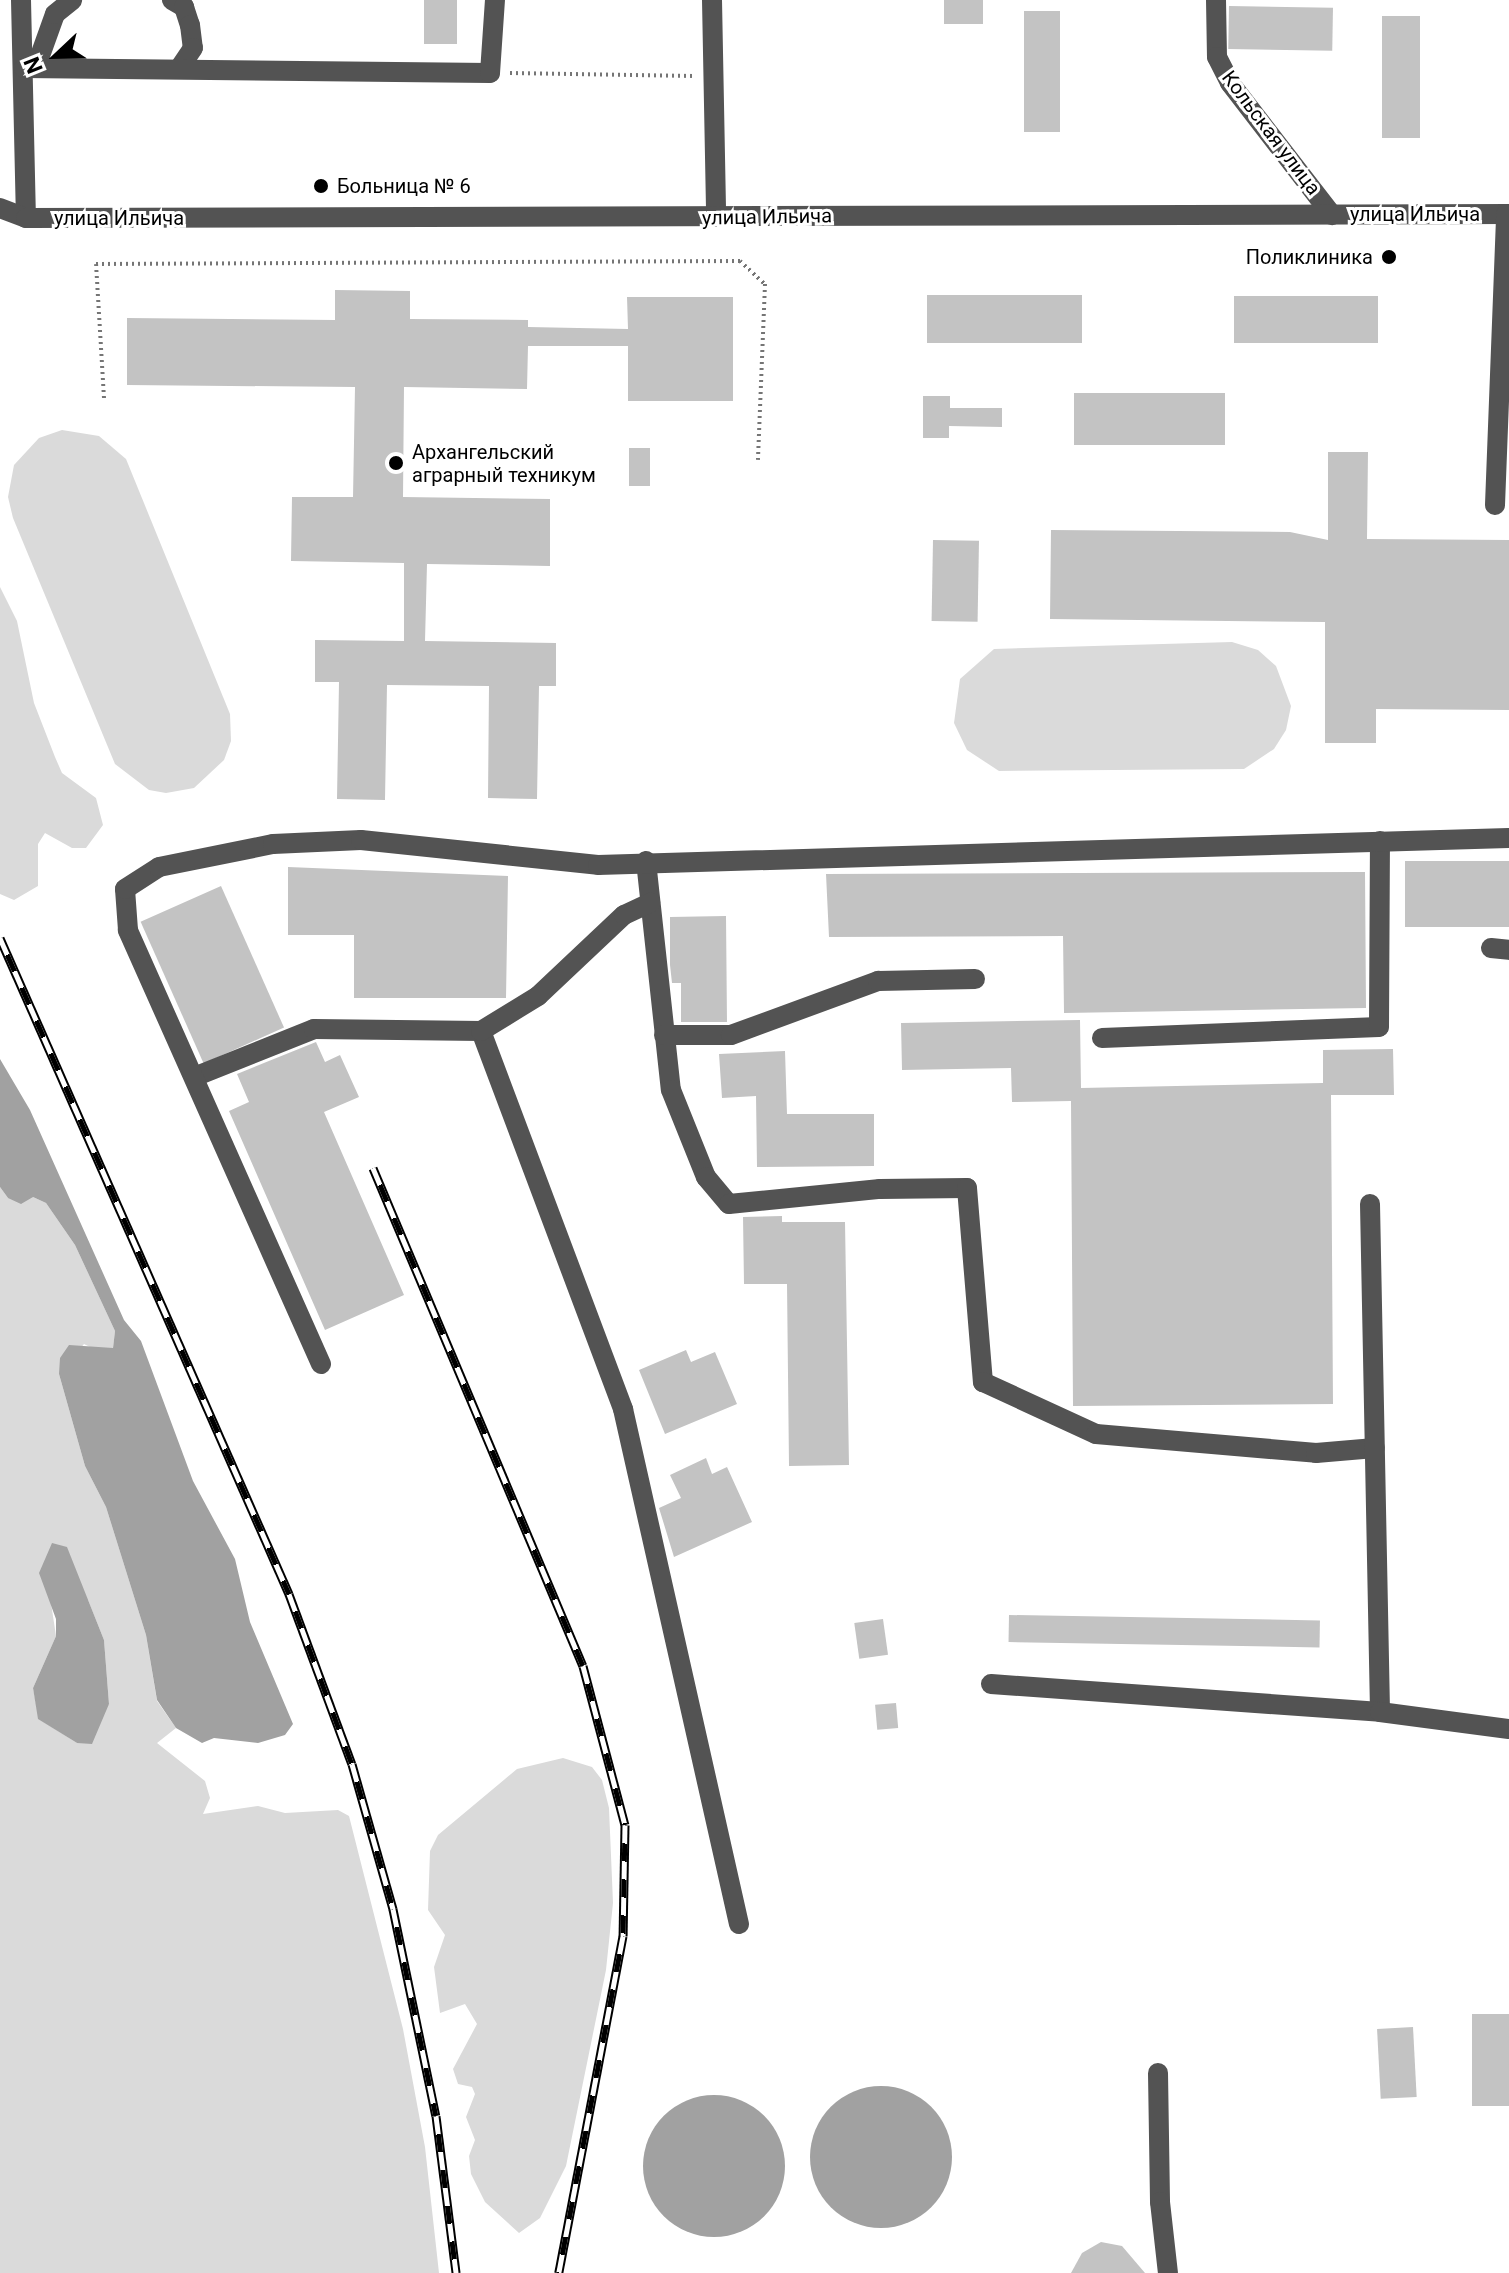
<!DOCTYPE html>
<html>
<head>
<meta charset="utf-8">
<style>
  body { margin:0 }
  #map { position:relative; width:1509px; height:2273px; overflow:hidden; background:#fff; font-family:Roboto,sans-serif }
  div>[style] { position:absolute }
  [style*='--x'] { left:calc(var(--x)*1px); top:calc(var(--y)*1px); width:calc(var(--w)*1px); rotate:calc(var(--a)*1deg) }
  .green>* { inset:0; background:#dadada }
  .water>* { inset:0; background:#a1a1a1 }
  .round { border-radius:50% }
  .building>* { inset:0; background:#c3c3c3; transform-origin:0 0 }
  .path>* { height:4px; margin-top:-2px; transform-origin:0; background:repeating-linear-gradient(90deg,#757575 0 2px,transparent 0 6px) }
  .minor>* { height:20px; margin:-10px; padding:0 10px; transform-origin:10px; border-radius:10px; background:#535353 }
  .rail>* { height:9px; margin-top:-4.5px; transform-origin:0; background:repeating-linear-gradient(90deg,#fff 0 18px,#000 0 36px); box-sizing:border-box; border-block:2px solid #000 }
  .dots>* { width:22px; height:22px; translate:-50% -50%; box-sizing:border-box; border:4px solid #fff; border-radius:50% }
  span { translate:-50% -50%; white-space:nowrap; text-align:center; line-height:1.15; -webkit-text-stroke:6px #fff; paint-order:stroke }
  .street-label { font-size:20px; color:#000 }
  .poi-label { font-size:20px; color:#000 }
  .left { translate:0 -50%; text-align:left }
  .right { translate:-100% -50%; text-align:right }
  .north { position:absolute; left:16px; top:16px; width:80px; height:80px; -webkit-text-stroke:6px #fff; paint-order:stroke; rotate:248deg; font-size:22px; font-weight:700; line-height:32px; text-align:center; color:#000 }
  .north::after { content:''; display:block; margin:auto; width:28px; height:36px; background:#000; clip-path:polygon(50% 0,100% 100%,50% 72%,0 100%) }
</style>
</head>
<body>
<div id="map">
  <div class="green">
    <div style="clip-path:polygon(62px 430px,99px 436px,126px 459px,230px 714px,231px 741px,224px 760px,194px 788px,166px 793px,149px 790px,115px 764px,13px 518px,8px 497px,14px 465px,39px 438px)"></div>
    <div style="clip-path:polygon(0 587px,17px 621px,34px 703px,55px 757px,62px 773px,96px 798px,103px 825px,86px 848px,72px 848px,45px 833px,38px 844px,38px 886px,14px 900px,0 894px)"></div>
    <div style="clip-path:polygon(1232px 642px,1258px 650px,1276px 666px,1291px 706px,1286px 730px,1274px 749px,1244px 769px,999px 771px,967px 750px,954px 723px,960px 679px,994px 649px)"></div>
    <div style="clip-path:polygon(evenodd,0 1187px,8px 1198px,33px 1197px,46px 1203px,75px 1245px,115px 1331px,113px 1348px,98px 1351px,84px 1344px,59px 1374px,85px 1466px,106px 1507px,146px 1635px,157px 1701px,176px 1728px,157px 1743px,205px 1781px,210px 1798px,203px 1814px,258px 1806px,285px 1813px,338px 1810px,349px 1816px,403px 2029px,425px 2147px,439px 2273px,0 2273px,0 1187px,88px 1600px,104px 1640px,109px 1704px,77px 1743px,39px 1719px,33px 1688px,56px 1636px,51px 1603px,88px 1600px)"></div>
    <div style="clip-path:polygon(563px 1758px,592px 1767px,602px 1780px,609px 1808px,613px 1903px,606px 1970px,566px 2166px,540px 2218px,519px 2233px,485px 2202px,471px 2174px,469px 2156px,475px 2140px,466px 2117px,475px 2094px,472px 2087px,458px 2084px,453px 2069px,477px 2024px,465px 2004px,440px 2013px,434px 1967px,445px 1935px,428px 1910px,430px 1851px,438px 1835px,517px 1769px)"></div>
  </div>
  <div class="water">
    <div style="clip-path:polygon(0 1059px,30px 1110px,124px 1320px,141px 1341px,193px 1481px,235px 1559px,250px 1622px,293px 1724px,285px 1735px,258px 1743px,214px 1738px,202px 1743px,176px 1728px,157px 1700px,146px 1635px,106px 1507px,85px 1466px,59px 1374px,60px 1358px,69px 1345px,113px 1348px,115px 1331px,75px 1245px,46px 1203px,33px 1197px,21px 1204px,8px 1198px,0 1187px)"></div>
    <div style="clip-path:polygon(52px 1543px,67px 1547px,104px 1640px,109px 1704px,92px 1744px,77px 1743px,38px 1719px,33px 1688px,56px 1636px,56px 1619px,39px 1573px)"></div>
    <div class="round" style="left:810px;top:2086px;width:142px;height:142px"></div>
    <div class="round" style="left:643px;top:2095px;width:142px;height:142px"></div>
  </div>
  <div class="building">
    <div style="left:424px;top:0;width:33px;height:44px"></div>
    <div style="left:944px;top:0;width:39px;height:24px"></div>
    <div style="left:1229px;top:6px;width:104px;height:43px;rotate:1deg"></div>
    <div style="left:1024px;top:11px;width:36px;height:121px"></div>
    <div style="left:1382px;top:16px;width:38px;height:122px"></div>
    <div style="clip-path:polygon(335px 290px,410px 291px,410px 319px,528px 320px,528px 327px,628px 329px,627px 297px,733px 297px,733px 401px,628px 401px,628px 346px,528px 346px,527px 389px,404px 387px,403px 497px,550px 499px,550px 566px,427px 564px,425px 641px,556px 643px,556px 686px,539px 686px,537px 799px,488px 798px,489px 686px,387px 685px,385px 800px,337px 799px,339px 682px,315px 682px,315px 640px,404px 641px,404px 563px,291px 561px,292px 497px,353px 497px,355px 387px,127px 385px,127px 318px,335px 320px)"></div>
    <div style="left:927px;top:295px;width:155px;height:48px"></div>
    <div style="left:1234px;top:296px;width:144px;height:47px"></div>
    <div style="left:1074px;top:393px;width:151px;height:52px"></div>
    <div style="clip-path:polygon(923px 396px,950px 396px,950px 408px,1002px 408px,1002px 427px,949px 426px,949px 438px,923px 438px)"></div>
    <div style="left:629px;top:448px;width:21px;height:38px"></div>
    <div style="clip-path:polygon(1328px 452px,1368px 452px,1367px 539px,1509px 540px,1509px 710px,1376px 709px,1376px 743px,1325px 743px,1325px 622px,1050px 619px,1051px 530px,1290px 532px,1328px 540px)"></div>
    <div style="left:933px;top:540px;width:46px;height:81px;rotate:1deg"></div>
    <div style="left:1405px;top:861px;width:104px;height:66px"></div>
    <div style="clip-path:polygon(288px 867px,508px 876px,506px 998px,354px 998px,354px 935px,288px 935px)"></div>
    <div style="clip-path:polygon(1365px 872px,1366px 1008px,1064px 1013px,1063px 936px,829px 937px,826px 874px)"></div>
    <div style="left:221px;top:886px;width:155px;height:88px;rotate:66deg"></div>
    <div style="clip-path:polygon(726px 916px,727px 1022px,681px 1022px,681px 983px,672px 983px,670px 965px,670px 917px)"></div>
    <div style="clip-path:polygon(1080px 1020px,1081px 1088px,1323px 1083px,1323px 1050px,1393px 1049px,1394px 1095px,1331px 1095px,1333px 1404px,1073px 1406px,1071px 1101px,1012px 1102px,1011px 1068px,902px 1070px,901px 1023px)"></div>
    <div style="clip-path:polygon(316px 1042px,325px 1062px,340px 1055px,359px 1097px,324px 1112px,404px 1295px,325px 1330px,229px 1111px,249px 1102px,237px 1074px)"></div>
    <div style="clip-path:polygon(785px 1051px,787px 1114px,874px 1114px,874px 1166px,757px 1167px,756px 1096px,722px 1098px,719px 1054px)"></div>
    <div style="clip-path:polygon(782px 1216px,782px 1222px,845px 1222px,849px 1465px,789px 1466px,787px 1284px,744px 1284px,743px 1217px)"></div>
    <div style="clip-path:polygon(686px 1350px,691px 1362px,715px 1352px,737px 1404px,665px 1434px,639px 1370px)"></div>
    <div style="clip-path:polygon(706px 1458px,712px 1474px,727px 1467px,752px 1522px,674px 1557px,659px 1508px,681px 1498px,670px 1475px)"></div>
    <div style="left:1009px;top:1615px;width:311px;height:27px;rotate:1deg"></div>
    <div style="left:883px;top:1619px;width:36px;height:29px;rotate:82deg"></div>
    <div style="left:896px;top:1703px;width:25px;height:21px;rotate:85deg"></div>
    <div style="left:1509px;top:2014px;width:92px;height:37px;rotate:90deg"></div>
    <div style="left:1413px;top:2027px;width:70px;height:36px;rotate:87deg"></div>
    <div style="clip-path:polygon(1101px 2242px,1122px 2246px,1145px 2273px,1071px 2273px,1082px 2253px)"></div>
  </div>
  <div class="path">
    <div style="--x:510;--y:73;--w:184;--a:0.9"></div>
    <div style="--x:104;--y:398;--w:134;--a:-93.4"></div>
    <div style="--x:96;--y:264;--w:644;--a:-0.27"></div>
    <div style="--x:740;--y:261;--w:34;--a:43"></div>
    <div style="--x:765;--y:284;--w:176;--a:92.3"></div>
  </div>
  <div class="minor">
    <div style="--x:21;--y:0;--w:218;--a:88.7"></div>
    <div style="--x:172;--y:0;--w:14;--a:30"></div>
    <div style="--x:184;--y:7;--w:19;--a:72"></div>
    <div style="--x:190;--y:25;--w:23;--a:83"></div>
    <div style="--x:193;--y:48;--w:25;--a:124"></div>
    <div style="--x:712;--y:0;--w:217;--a:88.9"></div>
    <div style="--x:1216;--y:0;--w:57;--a:89"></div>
    <div style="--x:1217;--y:57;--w:29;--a:63"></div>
    <div style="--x:1230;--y:83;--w:167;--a:52.3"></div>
    <div style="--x:36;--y:67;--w:56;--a:-70.3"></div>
    <div style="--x:55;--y:14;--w:22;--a:-39"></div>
    <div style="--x:24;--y:68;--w:466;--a:0.6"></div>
    <div style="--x:490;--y:73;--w:73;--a:-86.1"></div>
    <div style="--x:0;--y:208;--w:28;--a:21"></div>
    <div style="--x:26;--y:218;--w:1483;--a:-0.15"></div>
    <div style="--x:1495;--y:505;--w:291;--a:-87.8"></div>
    <div style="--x:646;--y:861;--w:230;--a:83.8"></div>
    <div style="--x:671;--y:1090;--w:94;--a:68.1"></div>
    <div style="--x:706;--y:1177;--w:35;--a:50"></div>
    <div style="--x:729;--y:1204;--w:152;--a:-5.7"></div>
    <div style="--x:880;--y:1189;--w:87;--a:-0.7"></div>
    <div style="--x:967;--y:1188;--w:195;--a:85.3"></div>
    <div style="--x:983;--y:1382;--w:124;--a:24.7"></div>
    <div style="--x:1096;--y:1434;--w:221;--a:4.9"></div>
    <div style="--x:1316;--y:1453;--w:59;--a:-4.8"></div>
    <div style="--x:1491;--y:948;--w:18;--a:6"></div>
    <div style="--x:481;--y:1031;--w:404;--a:69.4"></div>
    <div style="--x:623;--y:1409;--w:528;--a:77.31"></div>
    <div style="--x:664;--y:1035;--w:67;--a:0"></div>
    <div style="--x:731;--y:1035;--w:157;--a:-20.2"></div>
    <div style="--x:878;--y:981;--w:97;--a:-1.2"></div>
    <div style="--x:1102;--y:1038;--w:277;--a:-2.3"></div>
    <div style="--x:1379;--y:1027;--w:186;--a:-89.7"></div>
    <div style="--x:194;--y:1077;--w:129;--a:-21.8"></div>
    <div style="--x:314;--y:1029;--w:167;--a:0.7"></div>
    <div style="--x:481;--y:1031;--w:67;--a:-31.6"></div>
    <div style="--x:538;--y:996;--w:118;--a:-43.3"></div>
    <div style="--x:624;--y:915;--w:29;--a:-25"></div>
    <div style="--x:1370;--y:1204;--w:508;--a:88.87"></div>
    <div style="--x:321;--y:1364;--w:475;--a:-114"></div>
    <div style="--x:128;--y:930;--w:41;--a:-94.2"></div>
    <div style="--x:125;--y:889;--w:40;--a:-32.9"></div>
    <div style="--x:159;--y:867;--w:116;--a:-11.4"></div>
    <div style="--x:273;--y:844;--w:88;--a:-2.6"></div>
    <div style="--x:361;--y:840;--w:238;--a:6"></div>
    <div style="--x:598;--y:865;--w:911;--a:-1.7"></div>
    <div style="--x:991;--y:1684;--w:390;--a:4.1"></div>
    <div style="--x:1380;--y:1712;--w:130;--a:7.5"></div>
    <div style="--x:1158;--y:2073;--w:129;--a:89.1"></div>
    <div style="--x:1160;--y:2202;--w:71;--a:83.6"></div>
  </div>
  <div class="rail">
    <div style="--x:0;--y:938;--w:717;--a:66.22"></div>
    <div style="--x:289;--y:1594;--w:181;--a:69.7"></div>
    <div style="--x:352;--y:1764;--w:151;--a:74.2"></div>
    <div style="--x:393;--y:1909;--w:211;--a:78.3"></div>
    <div style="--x:436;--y:2116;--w:158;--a:82.7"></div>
    <div style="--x:373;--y:1168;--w:540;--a:67.14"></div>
    <div style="--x:583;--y:1666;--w:164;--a:75.2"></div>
    <div style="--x:625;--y:1825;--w:111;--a:91"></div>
    <div style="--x:623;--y:1936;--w:343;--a:100.8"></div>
  </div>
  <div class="dots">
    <div style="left:321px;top:186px;background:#000"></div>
    <div style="left:1389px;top:257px;background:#000"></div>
    <div style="left:396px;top:463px;background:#000"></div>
  </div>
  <div class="street-label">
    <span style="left:1271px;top:133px;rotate:53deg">Кольская улица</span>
    <span style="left:1415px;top:214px">улица Ильича</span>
    <span style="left:767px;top:217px;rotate:-1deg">улица Ильича</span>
    <span style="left:119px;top:218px">улица Ильича</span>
  </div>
  <div class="poi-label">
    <span class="left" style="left:337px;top:186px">Больница № 6</span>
    <span class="right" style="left:1373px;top:257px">Поликлиника</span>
    <span class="left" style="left:412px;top:464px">Архангельский<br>аграрный техникум</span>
  </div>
  <div class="north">N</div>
</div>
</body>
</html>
